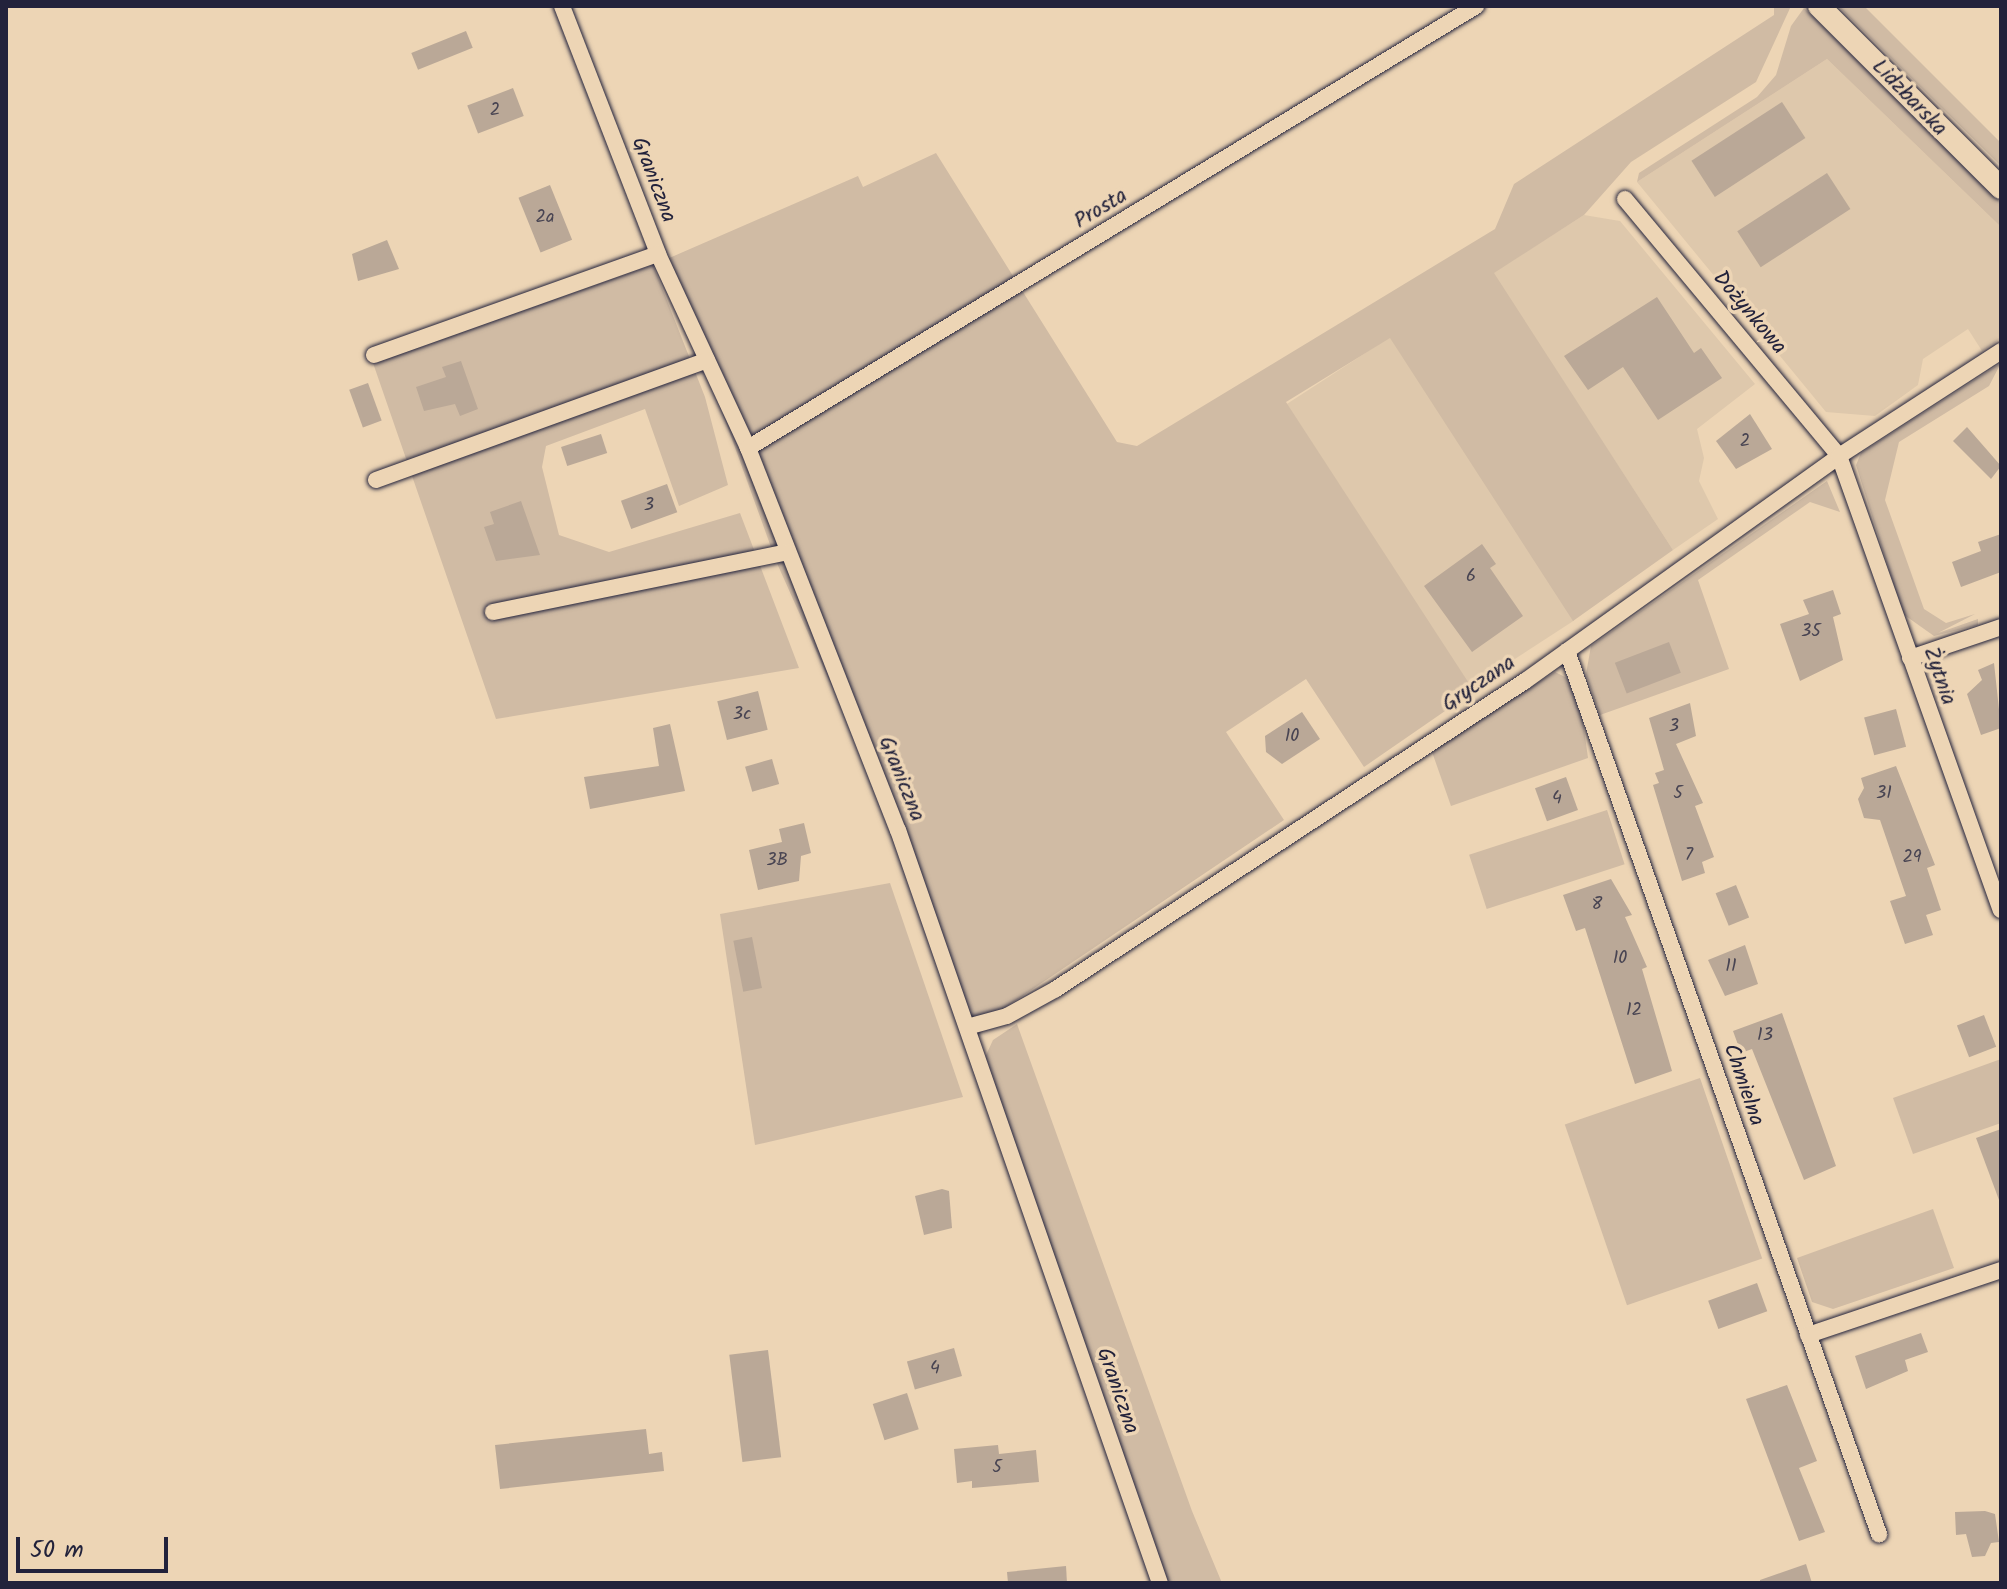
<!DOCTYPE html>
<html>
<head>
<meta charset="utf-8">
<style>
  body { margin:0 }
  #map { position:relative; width:2007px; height:1589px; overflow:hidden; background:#edd5b5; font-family:Kalam,sans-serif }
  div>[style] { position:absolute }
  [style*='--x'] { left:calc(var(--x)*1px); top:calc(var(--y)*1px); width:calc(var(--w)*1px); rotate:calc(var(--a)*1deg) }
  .built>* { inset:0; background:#dec8ac; transform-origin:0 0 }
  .green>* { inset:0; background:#d0bba4; transform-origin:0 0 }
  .building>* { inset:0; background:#baa897; transform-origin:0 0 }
  .roads { filter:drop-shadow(0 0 2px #22223b) drop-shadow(0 0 2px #22223b) }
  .street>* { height:16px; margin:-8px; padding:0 8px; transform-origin:8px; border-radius:8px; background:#edd5b5 }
  .secondary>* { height:22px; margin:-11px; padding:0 11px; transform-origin:11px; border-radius:11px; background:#edd5b5 }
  span { translate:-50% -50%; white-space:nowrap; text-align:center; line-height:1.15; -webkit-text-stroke:7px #edd5b5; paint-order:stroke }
  .number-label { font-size:18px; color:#484452 }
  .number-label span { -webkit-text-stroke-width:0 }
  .street-label { font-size:22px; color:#22223b }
  .frame { position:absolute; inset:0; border:8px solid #22223b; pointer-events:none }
  .scale { position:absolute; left:16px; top:1537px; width:152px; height:36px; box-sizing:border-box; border:4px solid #22223b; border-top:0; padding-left:10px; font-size:24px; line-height:28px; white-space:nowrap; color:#22223b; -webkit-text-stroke:6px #edd5b5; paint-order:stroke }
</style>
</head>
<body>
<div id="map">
  <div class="built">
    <div style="clip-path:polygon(1827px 59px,2001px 227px,2001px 338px,1982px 351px,1968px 329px,1923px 359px,1918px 385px,1875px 416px,1826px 412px,1637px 182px)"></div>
    <div style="clip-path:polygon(1584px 215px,1620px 221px,1755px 384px,1697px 429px,1704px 458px,1699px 481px,1718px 519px,1673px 550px,1493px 273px)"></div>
    <div style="left:1390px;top:337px;width:338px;height:123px;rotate:57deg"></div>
  </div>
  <div class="green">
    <div style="clip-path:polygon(1774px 6px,1791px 6px,1756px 82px,1631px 162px,1584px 215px,1494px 273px,1673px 550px,1573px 621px,1390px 338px,1286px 402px,1474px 691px,1364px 767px,1306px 679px,1226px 732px,1284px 820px,982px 1023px,970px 1022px,900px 839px,776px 561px,667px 259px,858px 176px,863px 187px,936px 153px,1117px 442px,1137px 446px,1495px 229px,1514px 184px,1774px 15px)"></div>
    <div style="clip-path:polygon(1838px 6px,1864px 6px,2001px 143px,2001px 166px)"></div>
    <div style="clip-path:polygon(1804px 8px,2001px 203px,2001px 227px,1827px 59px,1637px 182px,1639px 173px,1757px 97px,1776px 75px,1791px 26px)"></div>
    <div style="clip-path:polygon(653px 265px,705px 397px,728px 485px,679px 506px,645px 409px,546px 446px,542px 467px,559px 535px,609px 552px,740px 513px,799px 668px,496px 719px,373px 363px)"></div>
    <div style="clip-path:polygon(2001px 363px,1989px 386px,1899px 442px,1885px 500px,1924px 609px,1946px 623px,1975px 614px,1938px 633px,1978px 619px,1978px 625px,1934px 636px,1903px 614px,1856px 465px,1861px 453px)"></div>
    <div style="clip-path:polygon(1827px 481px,1840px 512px,1810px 502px,1698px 580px,1729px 669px,1600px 715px,1586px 674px,1591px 646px)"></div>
    <div style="clip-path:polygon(1555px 672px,1569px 679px,1581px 708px,1588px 758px,1451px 806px,1431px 749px)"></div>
    <div style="left:1607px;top:810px;width:57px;height:145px;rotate:72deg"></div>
    <div style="clip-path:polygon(890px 883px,963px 1097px,755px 1145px,720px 914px)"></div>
    <div style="clip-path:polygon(1017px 1024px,1192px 1511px,1222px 1583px,1158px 1583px,981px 1066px,993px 1040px)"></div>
    <div style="clip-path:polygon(2001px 1059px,2001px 1123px,1913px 1154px,1893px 1098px)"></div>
    <div style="left:1700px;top:1078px;width:191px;height:143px;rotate:71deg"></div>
    <div style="clip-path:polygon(1933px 1209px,1954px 1268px,1833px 1309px,1812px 1302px,1797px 1258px)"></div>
  </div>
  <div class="building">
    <div style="left:466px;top:31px;width:18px;height:59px;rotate:68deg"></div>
    <div style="left:513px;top:88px;width:30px;height:49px;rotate:69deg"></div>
    <div style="left:1782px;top:102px;width:43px;height:108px;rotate:57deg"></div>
    <div style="left:1827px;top:173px;width:43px;height:107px;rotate:57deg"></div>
    <div style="left:550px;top:185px;width:59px;height:34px;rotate:68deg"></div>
    <div style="clip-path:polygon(387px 240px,399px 269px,358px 281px,352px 254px)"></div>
    <div style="clip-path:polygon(1657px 297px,1694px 353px,1701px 348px,1722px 378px,1658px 420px,1623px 367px,1588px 390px,1564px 356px)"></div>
    <div style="clip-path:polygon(461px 361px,478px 409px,460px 416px,455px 404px,424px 411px,416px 387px,446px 377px,442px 367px)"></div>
    <div style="left:368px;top:383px;width:40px;height:20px;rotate:70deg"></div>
    <div style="clip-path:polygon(1750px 414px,1772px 449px,1736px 469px,1716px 441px)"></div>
    <div style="clip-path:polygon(1967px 427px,2001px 466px,1991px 479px,1953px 441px)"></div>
    <div style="left:601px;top:434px;width:20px;height:42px;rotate:72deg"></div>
    <div style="left:667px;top:484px;width:30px;height:49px;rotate:70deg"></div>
    <div style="clip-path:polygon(521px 501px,540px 555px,496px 561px,484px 527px,494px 524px,490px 512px)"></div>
    <div style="clip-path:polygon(2001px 534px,2001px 572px,1961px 587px,1952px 562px,1981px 551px,1978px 542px)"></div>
    <div style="clip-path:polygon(1482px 544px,1496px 564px,1490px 568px,1523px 616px,1472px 652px,1424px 586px)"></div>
    <div style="clip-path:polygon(1833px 590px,1841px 614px,1833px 617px,1843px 660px,1800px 681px,1780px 624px,1809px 614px,1803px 600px)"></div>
    <div style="left:1669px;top:642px;width:33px;height:58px;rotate:69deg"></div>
    <div style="clip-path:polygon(1994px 663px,2001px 728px,1981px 735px,1967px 694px,1982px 680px,1978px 670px)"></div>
    <div style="left:758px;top:691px;width:40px;height:42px;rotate:76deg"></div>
    <div style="clip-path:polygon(1690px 703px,1696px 736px,1676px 744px,1703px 803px,1695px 806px,1714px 857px,1702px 862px,1705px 873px,1682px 881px,1653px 785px,1659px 783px,1655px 773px,1664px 770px,1649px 718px)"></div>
    <div style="left:1896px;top:709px;width:39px;height:33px;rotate:75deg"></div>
    <div style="clip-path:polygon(1302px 712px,1320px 739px,1282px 764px,1266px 752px,1265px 736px)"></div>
    <div style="clip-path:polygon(670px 724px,685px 791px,590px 809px,584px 777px,659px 766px,653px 728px)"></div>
    <div style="left:772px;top:759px;width:26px;height:28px;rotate:74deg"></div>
    <div style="clip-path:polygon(1896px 766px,1935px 865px,1927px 868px,1941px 910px,1926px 915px,1933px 935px,1905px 944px,1890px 901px,1906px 896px,1880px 820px,1864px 818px,1858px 799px,1864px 788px,1861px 778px)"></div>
    <div style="left:1566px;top:777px;width:35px;height:33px;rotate:70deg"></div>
    <div style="clip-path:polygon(804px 823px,811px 853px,801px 856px,799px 881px,758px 890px,749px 850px,782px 842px,779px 829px)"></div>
    <div style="clip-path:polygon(1611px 879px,1632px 915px,1625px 917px,1647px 967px,1642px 969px,1672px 1071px,1635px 1084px,1585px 928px,1576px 931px,1563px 895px)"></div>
    <div style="left:1736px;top:885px;width:35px;height:22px;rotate:68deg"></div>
    <div style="left:752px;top:937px;width:52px;height:19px;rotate:79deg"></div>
    <div style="clip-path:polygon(1745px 945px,1758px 984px,1725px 996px,1708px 960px)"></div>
    <div style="clip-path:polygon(1782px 1013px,1836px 1166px,1804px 1180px,1752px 1049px,1741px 1053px,1733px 1031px)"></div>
    <div style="left:1984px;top:1015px;width:34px;height:29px;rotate:69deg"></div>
    <div style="clip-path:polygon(2001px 1129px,2001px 1200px,1999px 1200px,1976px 1138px)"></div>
    <div style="clip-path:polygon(942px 1189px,949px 1191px,952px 1228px,924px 1235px,915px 1196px)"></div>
    <div style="left:1757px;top:1283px;width:30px;height:52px;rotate:70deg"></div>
    <div style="clip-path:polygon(1921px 1333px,1928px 1352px,1905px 1360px,1908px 1371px,1866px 1389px,1855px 1356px)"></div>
    <div style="left:954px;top:1348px;width:29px;height:49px;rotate:74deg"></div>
    <div style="left:768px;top:1350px;width:108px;height:39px;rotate:83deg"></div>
    <div style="clip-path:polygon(1787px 1385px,1817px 1461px,1799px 1468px,1825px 1532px,1799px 1541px,1746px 1399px)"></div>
    <div style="left:907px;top:1393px;width:38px;height:36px;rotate:72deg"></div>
    <div style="clip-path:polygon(646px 1429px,649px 1454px,662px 1452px,664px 1471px,500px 1489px,495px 1445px)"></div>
    <div style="clip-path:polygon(998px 1445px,999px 1454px,1036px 1450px,1039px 1482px,972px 1488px,972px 1481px,957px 1483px,954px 1449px)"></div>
    <div style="clip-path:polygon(1985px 1511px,1995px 1514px,1999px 1542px,1991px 1543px,1985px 1556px,1972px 1557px,1966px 1534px,1956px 1535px,1955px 1512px)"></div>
    <div style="clip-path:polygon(1806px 1564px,1812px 1583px,1760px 1583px,1760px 1580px)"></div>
    <div style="clip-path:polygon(1066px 1566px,1067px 1583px,1008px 1583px,1007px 1572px)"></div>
  </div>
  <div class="roads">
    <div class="street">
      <div style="--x:562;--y:6;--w:266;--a:68.8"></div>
      <div style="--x:658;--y:254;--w:214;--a:65.1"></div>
      <div style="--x:748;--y:448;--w:410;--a:68.6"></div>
      <div style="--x:898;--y:830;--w:797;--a:70.82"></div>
      <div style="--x:1625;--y:199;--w:334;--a:50.2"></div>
      <div style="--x:1839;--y:456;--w:482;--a:70.4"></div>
      <div style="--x:374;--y:355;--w:301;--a:-19.6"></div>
      <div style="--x:748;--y:448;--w:852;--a:-31.26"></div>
      <div style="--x:376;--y:480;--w:352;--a:-19.9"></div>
      <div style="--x:493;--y:612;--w:300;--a:-11.5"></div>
      <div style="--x:1567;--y:651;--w:937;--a:70.54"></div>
      <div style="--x:1910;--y:658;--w:96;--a:-18.8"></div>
      <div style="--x:967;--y:1027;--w:41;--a:-15.4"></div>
      <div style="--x:1007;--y:1016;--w:56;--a:-28.9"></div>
      <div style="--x:1056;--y:989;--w:561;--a:-33.29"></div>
      <div style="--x:1525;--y:681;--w:386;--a:-35.6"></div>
      <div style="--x:1839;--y:456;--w:193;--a:-32.9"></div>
      <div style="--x:1808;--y:1335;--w:204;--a:-18.6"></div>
    </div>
    <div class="secondary">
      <div style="--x:1819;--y:6;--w:257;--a:45"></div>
    </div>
  </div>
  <div class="number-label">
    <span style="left:495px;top:111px">2</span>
    <span style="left:545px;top:218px">2a</span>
    <span style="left:1745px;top:442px">2</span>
    <span style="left:649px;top:506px">3</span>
    <span style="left:1471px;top:577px">6</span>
    <span style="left:1811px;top:632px">35</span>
    <span style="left:742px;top:715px">3c</span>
    <span style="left:1674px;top:727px">3</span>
    <span style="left:1292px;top:737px">10</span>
    <span style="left:1678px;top:794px">5</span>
    <span style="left:1884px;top:794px">31</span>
    <span style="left:1557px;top:799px">4</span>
    <span style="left:1689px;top:856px">7</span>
    <span style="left:1912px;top:858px">29</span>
    <span style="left:777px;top:861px">3B</span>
    <span style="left:1597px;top:905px">8</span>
    <span style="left:1620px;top:959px">10</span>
    <span style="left:1731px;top:967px">11</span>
    <span style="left:1634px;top:1011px">12</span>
    <span style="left:1765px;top:1036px">13</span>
    <span style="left:935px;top:1369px">4</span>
    <span style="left:997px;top:1468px">5</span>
  </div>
  <div class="street-label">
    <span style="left:1909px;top:98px;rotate:46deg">Lidzbarska</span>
    <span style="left:653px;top:180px;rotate:69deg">Graniczna</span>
    <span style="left:1101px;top:209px;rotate:-31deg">Prosta</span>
    <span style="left:1749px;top:313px;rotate:50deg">Dożynkowa</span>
    <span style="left:1939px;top:676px;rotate:71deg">Żytnia</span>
    <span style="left:1479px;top:684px;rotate:-34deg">Gryczana</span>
    <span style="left:901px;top:779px;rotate:68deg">Graniczna</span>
    <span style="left:1743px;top:1085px;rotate:71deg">Chmielna</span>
    <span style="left:1117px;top:1391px;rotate:71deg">Graniczna</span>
  </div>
  <div class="frame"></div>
  <div class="scale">50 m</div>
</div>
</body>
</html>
